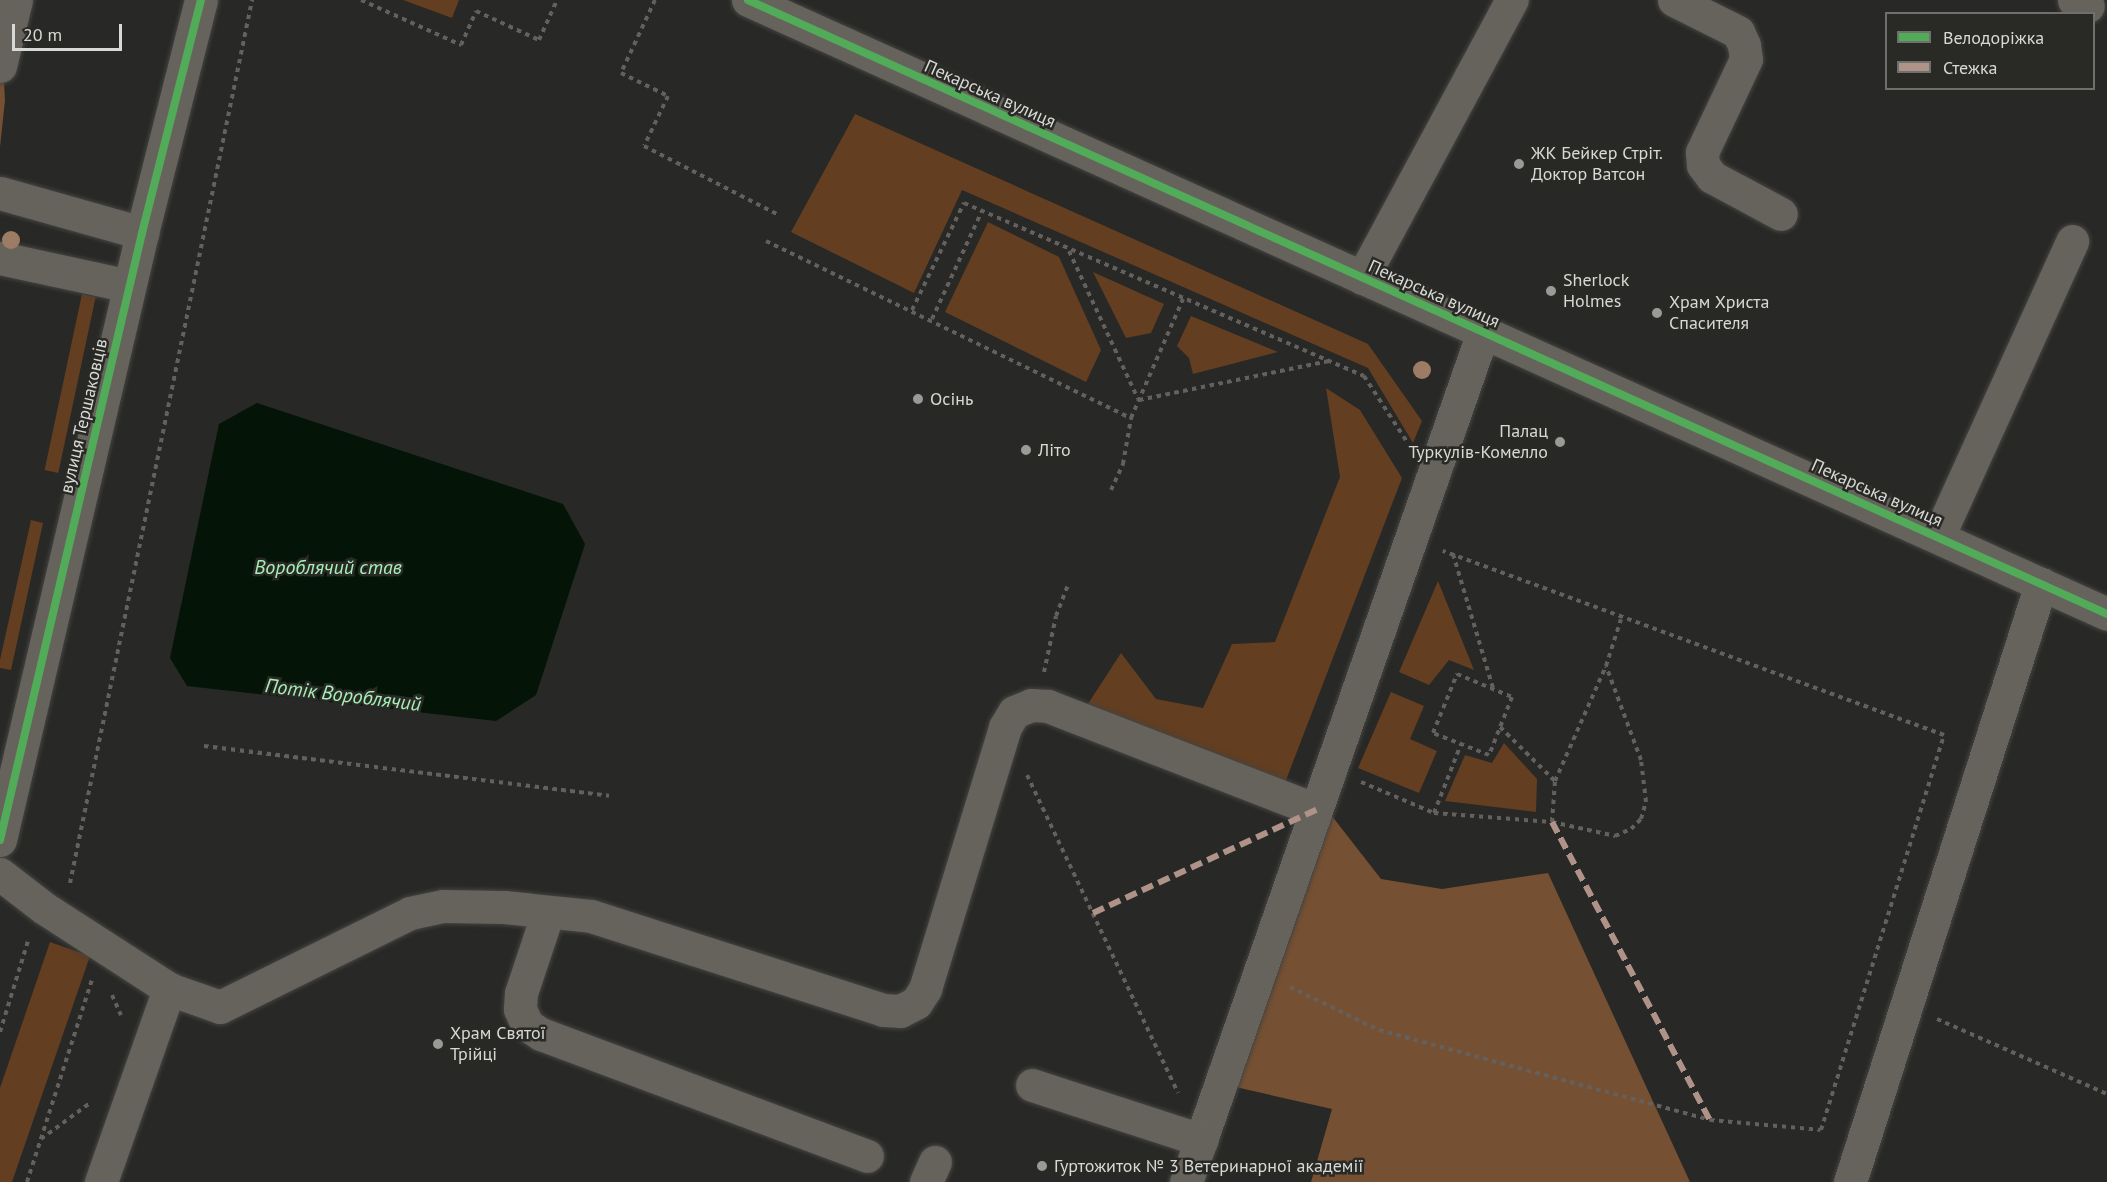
<!DOCTYPE html>
<html>
<head>
<meta charset="utf-8">
<style>
  body { margin:0 }
  #map { position:relative; width:2107px; height:1182px; overflow:hidden; background:#282826; font-family:"PT Sans",sans-serif }
  div>[style] { position:absolute }
  [style*='--x'] { left:calc(var(--x)*1px); top:calc(var(--y)*1px); width:calc(var(--w)*1px); rotate:calc(var(--a)*1deg) }
  .green>* { inset:0; background:#633e21; transform-origin:0 0 }
  .forest>* { inset:0; background:#765032 }
  .water>* { inset:0; background:#041407 }
  .path>* { height:4px; margin-top:-2px; transform-origin:0; background:repeating-linear-gradient(90deg,#63605d 0 4.5px,transparent 0 9px) }
  .roads { filter:drop-shadow(0 0 2px #444442) drop-shadow(0 0 2px #444442) }
  .minor>* { height:33px; margin:-16.5px; padding:0 16.5px; transform-origin:16.5px; border-radius:16.5px; background:#66635c }
  .quiet>* { height:6px; margin-top:-3px; transform-origin:0; background:repeating-linear-gradient(90deg,#af9288 0 12px,transparent 0 18px) }
  .cycleway>* { height:8px; margin:-4px; padding:0 4px; transform-origin:4px; border-radius:4px; background:#51ab58 }
  .trees>* { width:18px; height:18px; margin:-9px; border-radius:50%; background:#9c7c65 }
  .dots>* { width:16px; height:16px; translate:-50% -50%; box-sizing:border-box; border:3px solid #292925; border-radius:50% }
  span { translate:-50% -50%; white-space:nowrap; text-align:center; line-height:1.15; -webkit-text-stroke:5px #292925; paint-order:stroke }
  .street-label { font-size:18px; color:#d8d8d6 }
  .poi-label { font-size:18px; color:#d8d8d6 }
  .left { translate:0 -50%; text-align:left }
  .right { translate:-100% -50%; text-align:right }
  .water-label { font-size:20px; color:#a6efb6; font-style:italic }
  .legend { position:absolute; left:1885px; top:12px; width:210px; height:78px; box-sizing:border-box; background:#292925; border:2px solid #6f6f6c; margin:0; padding:8px 10px; list-style:none; font-size:18px; color:#d8d8d6 }
  .legend li { display:flex; align-items:center; gap:12px; height:30px }
  .legend b { width:30px; border:2px solid #6f6f6c }
  .scale { position:absolute; left:12px; top:24px; width:110px; height:27px; box-sizing:border-box; border:3px solid #d8d8d6; border-top:0; padding-left:8px; font-size:18px; line-height:21px; white-space:nowrap; color:#d8d8d6; -webkit-text-stroke:4px #292925; paint-order:stroke }
</style>
</head>
<body>
<div id="map">
  <div class="green">
    <div style="clip-path:polygon(403px 0,459px 0,452px 18px)"></div>
    <div style="clip-path:polygon(855px 114px,1368px 344px,1422px 421px,1413px 443px,1368px 368px,962px 190px,914px 293px,791px 232px)"></div>
    <div style="clip-path:polygon(988px 222px,1059px 257px,1101px 350px,1086px 382px,945px 312px)"></div>
    <div style="clip-path:polygon(1093px 272px,1164px 304px,1151px 333px,1126px 338px)"></div>
    <div style="left:82px;top:294px;width:14px;height:180px;rotate:12deg"></div>
    <div style="clip-path:polygon(1191px 316px,1278px 352px,1193px 374px,1189px 358px,1177px 346px)"></div>
    <div style="clip-path:polygon(1326px 388px,1360px 410px,1402px 478px,1283px 788px,1080px 716px,1121px 653px,1156px 699px,1203px 708px,1232px 644px,1275px 642px,1340px 477px)"></div>
    <div style="clip-path:polygon(31px 520px,43px 523px,11px 670px,0 668px,0 660px)"></div>
    <div style="clip-path:polygon(1438px 581px,1474px 670px,1449px 660px,1429px 685px,1399px 672px)"></div>
    <div style="clip-path:polygon(1391px 692px,1424px 706px,1410px 739px,1437px 751px,1419px 793px,1358px 768px)"></div>
    <div style="clip-path:polygon(1504px 743px,1537px 779px,1536px 812px,1445px 801px,1465px 755px,1492px 763px)"></div>
    <div style="clip-path:polygon(50px 942px,90px 956px,12px 1182px,0 1182px,0 1088px)"></div>
  </div>
  <div class="forest">
    <div style="clip-path:polygon(0 11px,5px 100px,0 147px)"></div>
    <div style="clip-path:polygon(1328px 811px,1381px 879px,1442px 889px,1548px 873px,1690px 1182px,1311px 1182px,1332px 1109px,1231px 1086px)"></div>
  </div>
  <div class="water">
    <div style="clip-path:polygon(257px 403px,563px 504px,585px 544px,536px 695px,496px 721px,187px 686px,170px 658px,219px 424px)"></div>
  </div>
  <div class="path">
    <div style="--x:361;--y:0;--w:110;--a:24.2"></div>
    <div style="--x:461;--y:45;--w:37;--a:-66"></div>
    <div style="--x:476;--y:11;--w:69;--a:24.7"></div>
    <div style="--x:539;--y:40;--w:44;--a:-65.8"></div>
    <div style="--x:655;--y:0;--w:81;--a:115"></div>
    <div style="--x:621;--y:73;--w:52;--a:26.1"></div>
    <div style="--x:668;--y:96;--w:55;--a:115.6"></div>
    <div style="--x:644;--y:146;--w:152;--a:27.1"></div>
    <div style="--x:766;--y:241;--w:406;--a:25.9"></div>
    <div style="--x:1131;--y:418;--w:130;--a:-66.4"></div>
    <div style="--x:1069;--y:251;--w:163;--a:65"></div>
    <div style="--x:912;--y:310;--w:119;--a:-64.1"></div>
    <div style="--x:964;--y:203;--w:436;--a:23.4"></div>
    <div style="--x:1364;--y:376;--w:79;--a:56.9"></div>
    <div style="--x:932;--y:319;--w:119;--a:-65.2"></div>
    <div style="--x:1139;--y:400;--w:194;--a:-11.6"></div>
    <div style="--x:1111;--y:490;--w:29;--a:-65"></div>
    <div style="--x:1123;--y:464;--w:47;--a:-80.1"></div>
    <div style="--x:1453;--y:554;--w:140;--a:73.4"></div>
    <div style="--x:1044;--y:672;--w:57;--a:-77.9"></div>
    <div style="--x:1056;--y:616;--w:33;--a:-69"></div>
    <div style="--x:1457;--y:674;--w:60;--a:22.7"></div>
    <div style="--x:1512;--y:697;--w:62;--a:111.6"></div>
    <div style="--x:1489;--y:755;--w:60;--a:-158.6"></div>
    <div style="--x:1433;--y:733;--w:64;--a:-67.9"></div>
    <div style="--x:1500;--y:727;--w:77;--a:44.5"></div>
    <div style="--x:204;--y:746;--w:408;--a:7"></div>
    <div style="--x:1027;--y:775;--w:352;--a:64.6"></div>
    <div style="--x:1361;--y:782;--w:79;--a:23"></div>
    <div style="--x:1434;--y:813;--w:118;--a:4.4"></div>
    <div style="--x:1552;--y:822;--w:41;--a:-85.8"></div>
    <div style="--x:1555;--y:781;--w:126;--a:-66.1"></div>
    <div style="--x:1606;--y:666;--w:49;--a:-72.3"></div>
    <div style="--x:1434;--y:813;--w:74;--a:-68.6"></div>
    <div style="--x:1552;--y:822;--w:65;--a:12.5"></div>
    <div style="--x:1615;--y:836;--w:17;--a:-24"></div>
    <div style="--x:1631;--y:829;--w:14;--a:-45"></div>
    <div style="--x:1641;--y:819;--w:18;--a:-74"></div>
    <div style="--x:1646;--y:802;--w:42;--a:-96.8"></div>
    <div style="--x:1641;--y:760;--w:100;--a:-110.4"></div>
    <div style="--x:70;--y:883;--w:902;--a:-78.35"></div>
    <div style="--x:1290;--y:987;--w:99;--a:25.8"></div>
    <div style="--x:1379;--y:1030;--w:343;--a:15.2"></div>
    <div style="--x:1710;--y:1120;--w:111;--a:5.1"></div>
    <div style="--x:1821;--y:1130;--w:414;--a:-72.7"></div>
    <div style="--x:1944;--y:735;--w:534;--a:-159.83"></div>
    <div style="--x:112;--y:995;--w:22;--a:66"></div>
    <div style="--x:1937;--y:1019;--w:186;--a:23.8"></div>
    <div style="--x:0;--y:1032;--w:98;--a:-72.9"></div>
    <div style="--x:41;--y:1139;--w:61;--a:-36.3"></div>
    <div style="--x:27;--y:1182;--w:212;--a:-72.2"></div>
  </div>
  <div class="roads">
    <div class="minor">
      <div style="--x:748;--y:0;--w:1491;--a:24.31"></div>
      <div style="--x:1674;--y:0;--w:72;--a:26.6"></div>
      <div style="--x:1738;--y:32;--w:14;--a:65"></div>
      <div style="--x:1744;--y:45;--w:14;--a:82"></div>
      <div style="--x:1746;--y:59;--w:103;--a:115.3"></div>
      <div style="--x:1702;--y:152;--w:13;--a:86"></div>
      <div style="--x:1703;--y:165;--w:15;--a:53"></div>
      <div style="--x:1712;--y:177;--w:78;--a:28.2"></div>
      <div style="--x:2074;--y:0;--w:15;--a:23"></div>
      <div style="--x:0;--y:66;--w:68;--a:-76.4"></div>
      <div style="--x:0;--y:193;--w:148;--a:15.7"></div>
      <div style="--x:0;--y:258;--w:132;--a:12.2"></div>
      <div style="--x:1362;--y:278;--w:316;--a:-61.7"></div>
      <div style="--x:1938;--y:537;--w:325;--a:-65.6"></div>
      <div style="--x:0;--y:840;--w:623;--a:-76.83"></div>
      <div style="--x:142;--y:233;--w:240;--a:-75.8"></div>
      <div style="--x:0;--y:874;--w:56;--a:37.7"></div>
      <div style="--x:44;--y:908;--w:149;--a:32.9"></div>
      <div style="--x:169;--y:989;--w:54;--a:19.4"></div>
      <div style="--x:220;--y:1007;--w:212;--a:-26.3"></div>
      <div style="--x:410;--y:913;--w:34;--a:-12"></div>
      <div style="--x:443;--y:906;--w:61;--a:0.9"></div>
      <div style="--x:504;--y:907;--w:87;--a:5.9"></div>
      <div style="--x:591;--y:916;--w:307;--a:17.8"></div>
      <div style="--x:883;--y:1010;--w:17;--a:3"></div>
      <div style="--x:900;--y:1011;--w:18;--a:-27"></div>
      <div style="--x:916;--y:1003;--w:17;--a:-57"></div>
      <div style="--x:925;--y:989;--w:274;--a:-73"></div>
      <div style="--x:1005;--y:727;--w:17;--a:-59"></div>
      <div style="--x:1014;--y:712;--w:18;--a:-22"></div>
      <div style="--x:1031;--y:705;--w:17;--a:3"></div>
      <div style="--x:1048;--y:706;--w:287;--a:21.2"></div>
      <div style="--x:548;--y:912;--w:85;--a:108.4"></div>
      <div style="--x:521;--y:993;--w:16;--a:94"></div>
      <div style="--x:520;--y:1009;--w:17;--a:66"></div>
      <div style="--x:527;--y:1025;--w:17;--a:33"></div>
      <div style="--x:541;--y:1034;--w:348;--a:20.5"></div>
      <div style="--x:1032;--y:1085;--w:178;--a:18"></div>
      <div style="--x:1201;--y:1140;--w:856;--a:-70.76"></div>
      <div style="--x:101;--y:1182;--w:205;--a:-70.6"></div>
      <div style="--x:926;--y:1182;--w:22;--a:-66"></div>
      <div style="--x:1186;--y:1182;--w:45;--a:-70.3"></div>
      <div style="--x:1850;--y:1182;--w:628;--a:-72.29"></div>
    </div>
  </div>
  <div class="quiet">
    <div style="--x:1552;--y:822;--w:337;--a:62.1"></div>
    <div style="--x:1093;--y:913;--w:246;--a:-24.8"></div>
  </div>
  <div class="cycleway">
    <div style="--x:748;--y:0;--w:1491;--a:24.31"></div>
    <div style="--x:0;--y:840;--w:623;--a:-76.83"></div>
    <div style="--x:142;--y:233;--w:240;--a:-75.8"></div>
  </div>
  <div class="trees">
    <div style="left:11px;top:240px"></div>
    <div style="left:1422px;top:370px"></div>
  </div>
  <div class="dots">
    <div style="left:1519px;top:164px;background:#9a9a98"></div>
    <div style="left:1551px;top:291px;background:#9a9a98"></div>
    <div style="left:1657px;top:313px;background:#9a9a98"></div>
    <div style="left:918px;top:399px;background:#9a9a98"></div>
    <div style="left:1560px;top:442px;background:#9a9a98"></div>
    <div style="left:1026px;top:450px;background:#9a9a98"></div>
    <div style="left:438px;top:1044px;background:#9a9a98"></div>
    <div style="left:1042px;top:1166px;background:#9a9a98"></div>
  </div>
  <div class="street-label">
    <span style="left:990px;top:94px;rotate:24deg">Пекарська вулиця</span>
    <span style="left:1434px;top:294px;rotate:24deg">Пекарська вулиця</span>
    <span style="left:84px;top:416px;rotate:-77deg">вулиця Тершаковців</span>
    <span style="left:1877px;top:493px;rotate:24deg">Пекарська вулиця</span>
  </div>
  <div class="poi-label">
    <span class="left" style="left:1531px;top:164px">ЖК Бейкер Стріт.<br>Доктор Ватсон</span>
    <span class="left" style="left:1563px;top:291px">Sherlock<br>Holmes</span>
    <span class="left" style="left:1669px;top:313px">Храм Христа<br>Спасителя</span>
    <span class="left" style="left:930px;top:399px">Осінь</span>
    <span class="right" style="left:1548px;top:442px">Палац<br>Туркулів-Комелло</span>
    <span class="left" style="left:1038px;top:450px">Літо</span>
    <span class="left" style="left:450px;top:1044px">Храм Святої<br>Трійці</span>
    <span class="left" style="left:1054px;top:1166px">Гуртожиток № 3 Ветеринарної академії</span>
  </div>
  <div class="water-label">
    <span style="left:328px;top:567px">Вороблячий став</span>
    <span style="left:343px;top:695px;rotate:7deg">Потік Вороблячий</span>
  </div>
  <ul class="legend">
  <li><b style="height:8px;background:#51ab58"></b>Велодоріжка</li>
  <li><b style="height:8px;background:#af9288"></b>Стежка</li>
  </ul>
  <div class="scale">20 m</div>
</div>
</body>
</html>
